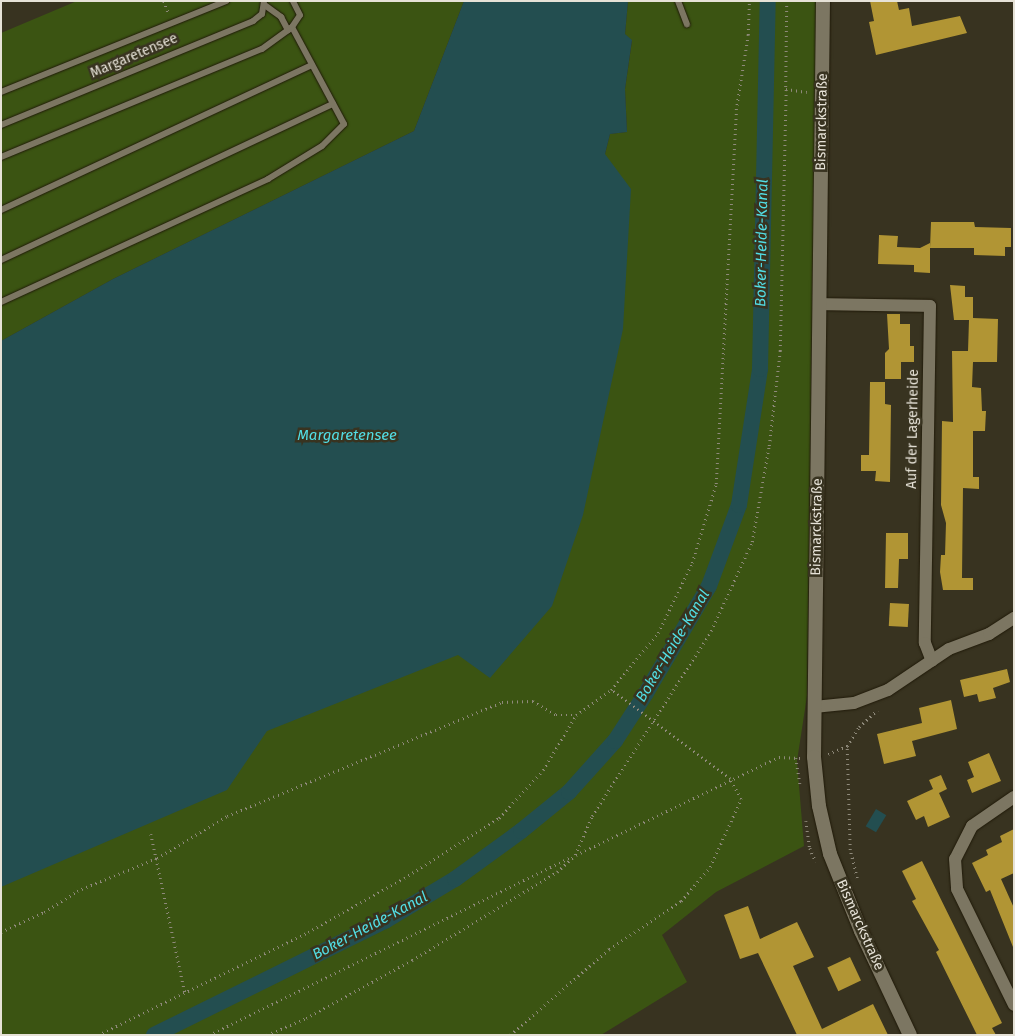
<!DOCTYPE html>
<html>
<head>
<meta charset="utf-8">
<style>
  body { margin:0 }
  #map { position:relative; width:1015px; height:1036px; overflow:hidden; background:#383320; font-family:"Fira Sans",sans-serif }
  div>[style] { position:absolute }
  [style*='--x'] { left:calc(var(--x)*1px); top:calc(var(--y)*1px); width:calc(var(--w)*1px); rotate:calc(var(--a)*1deg) }
  .green>* { inset:0; background:#3b5412 }
  .water>* { inset:0; background:#234e50; transform-origin:0 0 }
  .canal>* { height:16px; margin:-8px; padding:0 8px; transform-origin:8px; border-radius:8px; background:#234e50 }
  .building>* { inset:0; background:#b19534; transform-origin:0 0 }
  .path>* { height:2.5px; margin-top:-1.25px; transform-origin:0; background:repeating-linear-gradient(90deg,#8f8a7b 0 1px,transparent 0 5px) }
  .roads { filter:drop-shadow(0 0 1px #201a09) drop-shadow(0 0 1px #201a09) }
  .service>* { height:6px; margin:-3px; padding:0 3px; transform-origin:3px; border-radius:3px; background:#7c7662 }
  .minor>* { height:12px; margin:-6px; padding:0 6px; transform-origin:6px; border-radius:6px; background:#7c7662 }
  .secondary>* { height:14px; margin:-7px; padding:0 7px; transform-origin:7px; border-radius:7px; background:#7c7662 }
  span { translate:-50% -50%; white-space:nowrap; text-align:center; line-height:1.15; -webkit-text-stroke:5px #383320; paint-order:stroke }
  .street-label { font-size:14px; color:#e6e2d7 }
  .water-label { font-size:15px; color:#52dee5; font-style:italic }
  .frame { position:absolute; inset:0; border:2px solid #e6e2d7; pointer-events:none }
</style>
</head>
<body>
<div id="map">
  <div class="green">
    <div style="clip-path:polygon(77px 1px,464px 1px,414px 131px,113px 279px,1px 341px,1px 33px)"></div>
    <div style="clip-path:polygon(628px 1px,816px 1px,807px 696px,797px 761px,804px 846px,716px 892px,662px 935px,687px 982px,601px 1035px,1px 1035px,1px 796px,605px 154px,610px 134px,627px 132px,625px 89px,632px 41px,625px 34px)"></div>
  </div>
  <div class="water">
    <div style="clip-path:polygon(464px 1px,628px 1px,625px 34px,632px 40px,625px 89px,627px 132px,610px 134px,605px 154px,631px 189px,623px 329px,583px 515px,552px 606px,490px 678px,458px 655px,267px 731px,227px 790px,1px 887px,1px 341px,113px 279px,414px 131px)"></div>
    <div style="left:876px;top:809px;width:12px;height:20px;rotate:31deg"></div>
  </div>
  <div class="canal">
    <div style="--x:154;--y:1035;--w:258;--a:-26.3"></div>
    <div style="--x:385;--y:921;--w:82;--a:-31"></div>
    <div style="--x:455;--y:879;--w:82;--a:-36"></div>
    <div style="--x:521;--y:831;--w:62;--a:-39.1"></div>
    <div style="--x:569;--y:792;--w:69;--a:-48"></div>
    <div style="--x:615;--y:741;--w:57;--a:-57.1"></div>
    <div style="--x:646;--y:693;--w:124;--a:-59.5"></div>
    <div style="--x:709;--y:586;--w:86;--a:-69.7"></div>
    <div style="--x:739;--y:505;--w:138;--a:-81.2"></div>
    <div style="--x:760;--y:369;--w:368;--a:-88.8"></div>
  </div>
  <div class="building">
    <div style="clip-path:polygon(870px 1px,897px 1px,899px 10px,909px 8px,912px 26px,960px 16px,967px 33px,876px 55px,869px 22px,874px 21px)"></div>
    <div style="clip-path:polygon(931px 222px,974px 222px,975px 227px,1011px 228px,1011px 247px,1005px 247px,1005px 256px,974px 255px,974px 248px,930px 248px)"></div>
    <div style="clip-path:polygon(879px 235px,898px 236px,897px 247px,920px 248px,930px 243px,930px 273px,914px 272px,914px 265px,878px 264px)"></div>
    <div style="clip-path:polygon(950px 285px,965px 286px,965px 297px,973px 297px,973px 318px,998px 319px,997px 362px,973px 362px,972px 387px,981px 388px,982px 411px,986px 411px,985px 431px,973px 431px,973px 477px,979px 477px,979px 489px,963px 488px,962px 578px,973px 578px,973px 590px,943px 590px,940px 572px,941px 555px,945px 555px,946px 523px,941px 505px,942px 421px,953px 422px,952px 351px,968px 351px,969px 320px,954px 320px)"></div>
    <div style="clip-path:polygon(887px 314px,900px 314px,900px 324px,910px 324px,910px 346px,914px 346px,914px 362px,901px 362px,901px 379px,885px 379px,885px 353px,889px 349px)"></div>
    <div style="clip-path:polygon(870px 382px,885px 382px,885px 404px,891px 405px,890px 482px,875px 481px,876px 471px,861px 471px,861px 455px,869px 455px)"></div>
    <div style="clip-path:polygon(886px 533px,908px 533px,908px 559px,899px 559px,898px 588px,885px 588px)"></div>
    <div style="left:890px;top:603px;width:19px;height:23px;rotate:3deg"></div>
    <div style="clip-path:polygon(1007px 669px,1010px 682px,993px 688px,996px 698px,979px 702px,977px 694px,964px 697px,960px 680px)"></div>
    <div style="clip-path:polygon(951px 700px,957px 729px,912px 741px,916px 756px,884px 764px,877px 734px,922px 723px,919px 708px)"></div>
    <div style="clip-path:polygon(989px 753px,1001px 781px,972px 793px,967px 780px,974px 777px,968px 762px)"></div>
    <div style="clip-path:polygon(941px 775px,947px 789px,939px 793px,950px 817px,928px 827px,924px 816px,916px 820px,907px 801px,933px 789px,929px 780px)"></div>
    <div style="clip-path:polygon(1014px 829px,1014px 873px,1001px 879px,1014px 908px,1013px 947px,990px 890px,986px 892px,972px 863px,988px 855px,986px 850px,1002px 842px,1000px 836px)"></div>
    <div style="clip-path:polygon(922px 861px,1002px 1023px,992px 1028px,996px 1035px,977px 1035px,936px 952px,939px 950px,912px 901px,916px 899px,902px 871px)"></div>
    <div style="clip-path:polygon(748px 906px,760px 939px,797px 922px,814px 957px,793px 966px,822px 1029px,873px 1004px,888px 1035px,797px 1035px,758px 953px,740px 959px,724px 915px)"></div>
    <div style="left:850px;top:957px;width:26px;height:25px;rotate:65deg"></div>
  </div>
  <div class="path">
    <div style="--x:164;--y:1;--w:14;--a:69"></div>
    <div style="--x:787;--y:1;--w:88;--a:90.7"></div>
    <div style="--x:786;--y:89;--w:21;--a:8"></div>
    <div style="--x:828;--y:754;--w:21;--a:-23"></div>
    <div style="--x:796;--y:758;--w:26;--a:81"></div>
    <div style="--x:806;--y:821;--w:27;--a:82"></div>
    <div style="--x:810;--y:848;--w:15;--a:67"></div>
    <div style="--x:151;--y:834;--w:163;--a:77.9"></div>
    <div style="--x:576;--y:855;--w:225;--a:-25.8"></div>
    <div style="--x:779;--y:757;--w:21;--a:3"></div>
    <div style="--x:857;--y:878;--w:29;--a:-104"></div>
    <div style="--x:850;--y:850;--w:104;--a:-91.7"></div>
    <div style="--x:847;--y:746;--w:22;--a:-58"></div>
    <div style="--x:859;--y:727;--w:25;--a:-43"></div>
    <div style="--x:1;--y:932;--w:47;--a:-24.9"></div>
    <div style="--x:44;--y:912;--w:39;--a:-32"></div>
    <div style="--x:77;--y:891;--w:87;--a:-22.4"></div>
    <div style="--x:157;--y:858;--w:82;--a:-31"></div>
    <div style="--x:227;--y:816;--w:298;--a:-22.5"></div>
    <div style="--x:502;--y:702;--w:31;--a:-2"></div>
    <div style="--x:533;--y:701;--w:27;--a:31"></div>
    <div style="--x:556;--y:715;--w:20;--a:0"></div>
    <div style="--x:576;--y:715;--w:43;--a:-35.5"></div>
    <div style="--x:98;--y:1035;--w:234;--a:-26.1"></div>
    <div style="--x:308;--y:932;--w:110;--a:-29.4"></div>
    <div style="--x:404;--y:878;--w:112;--a:-32.3"></div>
    <div style="--x:499;--y:818;--w:65;--a:-47.5"></div>
    <div style="--x:543;--y:770;--w:64;--a:-59"></div>
    <div style="--x:209;--y:1035;--w:403;--a:-26.2"></div>
    <div style="--x:267;--y:1035;--w:43;--a:-23.6"></div>
    <div style="--x:306;--y:1018;--w:121;--a:-28.7"></div>
    <div style="--x:412;--y:960;--w:170;--a:-31.3"></div>
    <div style="--x:557;--y:872;--w:25;--a:-43"></div>
    <div style="--x:575;--y:855;--w:43;--a:-66.4"></div>
    <div style="--x:592;--y:816;--w:220;--a:-57.2"></div>
    <div style="--x:711;--y:631;--w:98;--a:-65.3"></div>
    <div style="--x:752;--y:542;--w:97;--a:-80"></div>
    <div style="--x:769;--y:446;--w:96;--a:-83.4"></div>
    <div style="--x:780;--y:351;--w:262;--a:-88.7"></div>
    <div style="--x:510;--y:1035;--w:131;--a:-41"></div>
    <div style="--x:609;--y:949;--w:87;--a:-33.7"></div>
    <div style="--x:681;--y:901;--w:45;--a:-49.5"></div>
    <div style="--x:710;--y:867;--w:75;--a:-65.5"></div>
    <div style="--x:741;--y:799;--w:23;--a:-119"></div>
    <div style="--x:730;--y:779;--w:149;--a:-143.2"></div>
    <div style="--x:611;--y:690;--w:74;--a:-50.5"></div>
    <div style="--x:658;--y:633;--w:78;--a:-64.1"></div>
    <div style="--x:692;--y:563;--w:83;--a:-73.1"></div>
    <div style="--x:716;--y:484;--w:375;--a:-86.9"></div>
    <div style="--x:736;--y:110;--w:76;--a:-80.9"></div>
    <div style="--x:748;--y:35;--w:34;--a:-88"></div>
  </div>
  <div class="roads">
    <div class="service">
      <div style="--x:678;--y:1;--w:25;--a:69"></div>
      <div style="--x:266;--y:6;--w:19;--a:36"></div>
      <div style="--x:281;--y:17;--w:15;--a:62"></div>
      <div style="--x:1;--y:92;--w:243;--a:-22"></div>
      <div style="--x:1;--y:125;--w:273;--a:-22.4"></div>
      <div style="--x:253;--y:21;--w:11;--a:-38"></div>
      <div style="--x:262;--y:14;--w:13;--a:-81"></div>
      <div style="--x:1;--y:157;--w:282;--a:-22.5"></div>
      <div style="--x:262;--y:49;--w:37;--a:-36"></div>
      <div style="--x:1;--y:210;--w:343;--a:-25"></div>
      <div style="--x:1;--y:260;--w:367;--a:-25.2"></div>
      <div style="--x:1;--y:302;--w:294;--a:-24.7"></div>
      <div style="--x:268;--y:179;--w:63;--a:-31.4"></div>
      <div style="--x:322;--y:146;--w:31;--a:-45"></div>
      <div style="--x:344;--y:124;--w:110;--a:-118.2"></div>
      <div style="--x:292;--y:27;--w:14;--a:-56"></div>
      <div style="--x:300;--y:15;--w:16;--a:-117"></div>
    </div>
    <div class="minor">
      <div style="--x:820;--y:304;--w:110;--a:1"></div>
      <div style="--x:930;--y:306;--w:337;--a:90.9"></div>
      <div style="--x:925;--y:643;--w:19;--a:69"></div>
      <div style="--x:814;--y:707;--w:40;--a:-5.7"></div>
      <div style="--x:854;--y:703;--w:36;--a:-21"></div>
      <div style="--x:888;--y:690;--w:73;--a:-33.9"></div>
      <div style="--x:949;--y:649;--w:43;--a:-20.6"></div>
      <div style="--x:989;--y:634;--w:30;--a:-33"></div>
      <div style="--x:1014;--y:797;--w:51;--a:145.4"></div>
      <div style="--x:972;--y:826;--w:37;--a:117"></div>
      <div style="--x:955;--y:859;--w:30;--a:86"></div>
      <div style="--x:957;--y:889;--w:129;--a:63.8"></div>
    </div>
    <div class="secondary">
      <div style="--x:823;--y:1;--w:756;--a:90.68"></div>
      <div style="--x:814;--y:757;--w:49;--a:84.2"></div>
      <div style="--x:819;--y:806;--w:49;--a:77.1"></div>
      <div style="--x:830;--y:854;--w:83;--a:68.1"></div>
      <div style="--x:861;--y:931;--w:115;--a:64.8"></div>
    </div>
  </div>
  <div class="street-label">
    <span style="left:134px;top:56px;rotate:-23deg">Margaretensee</span>
    <span style="left:822px;top:122px;rotate:-89deg">Bismarckstraße</span>
    <span style="left:913px;top:429px;rotate:-89deg">Auf der Lagerheide</span>
    <span style="left:817px;top:527px;rotate:-89deg">Bismarckstraße</span>
    <span style="left:860px;top:925px;rotate:66deg">Bismarckstraße</span>
  </div>
  <div class="water-label">
    <span style="left:762px;top:243px;rotate:-89deg">Boker-Heide-Kanal</span>
    <span style="left:347px;top:436px">Margaretensee</span>
    <span style="left:673px;top:646px;rotate:-59deg">Boker-Heide-Kanal</span>
    <span style="left:370px;top:926px;rotate:-28deg">Boker-Heide-Kanal</span>
  </div>
  <div class="frame"></div>
</div>
</body>
</html>
